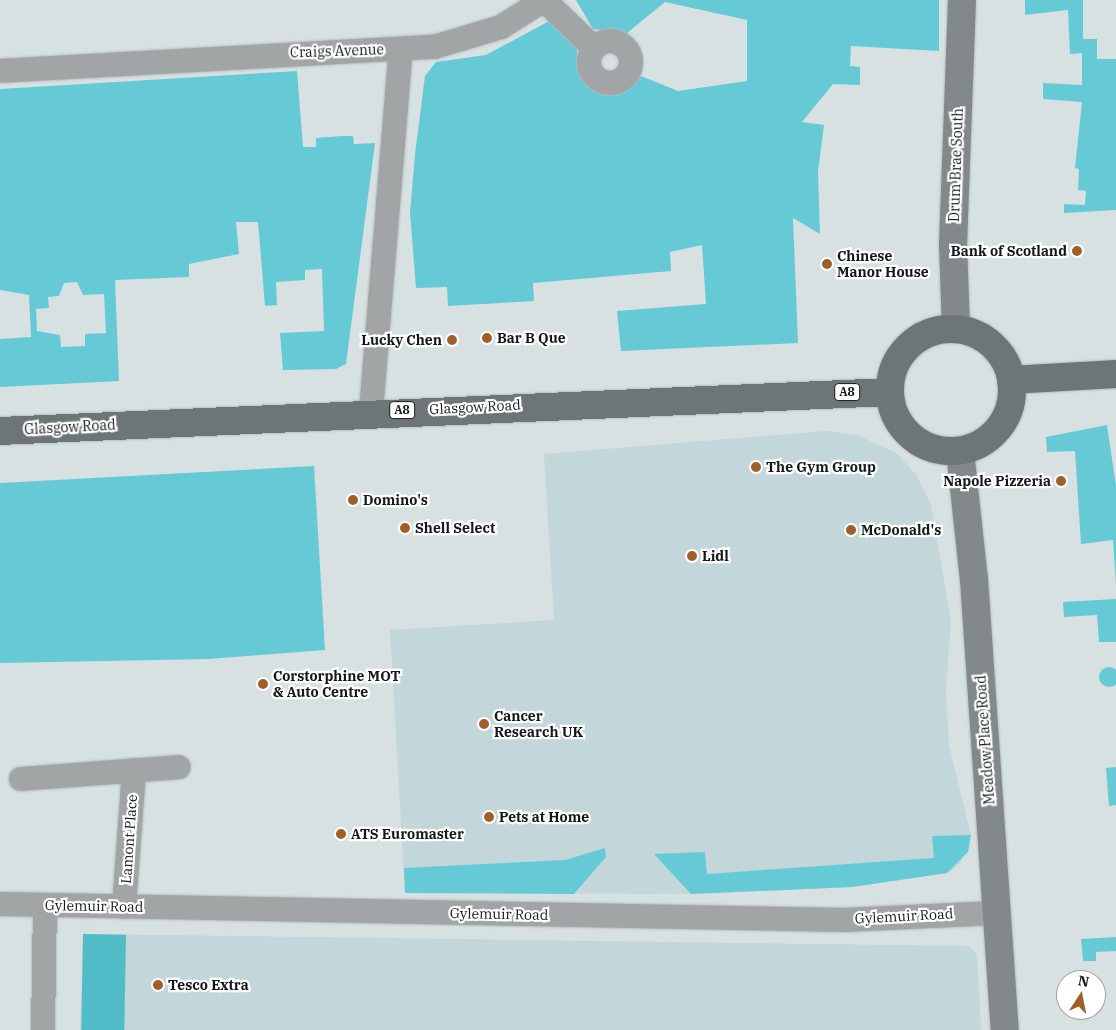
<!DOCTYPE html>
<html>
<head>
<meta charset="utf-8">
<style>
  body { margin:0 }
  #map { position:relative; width:1116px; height:1030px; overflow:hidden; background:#d7e1e2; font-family:"IBM Plex Serif",serif }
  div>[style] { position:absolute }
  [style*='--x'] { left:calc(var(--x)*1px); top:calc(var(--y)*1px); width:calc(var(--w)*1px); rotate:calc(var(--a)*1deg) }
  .built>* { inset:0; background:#c3d6d9 }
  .green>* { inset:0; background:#66c9d6 }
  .round { border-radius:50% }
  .forest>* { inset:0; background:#52bbc8; transform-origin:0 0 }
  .roads { filter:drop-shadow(0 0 1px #b4bdbe) drop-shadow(0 0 1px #b4bdbe) }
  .street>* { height:24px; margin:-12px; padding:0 12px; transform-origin:12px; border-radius:12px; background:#a1a5a6 }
  .street>.ring { margin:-12px; padding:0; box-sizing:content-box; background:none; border:24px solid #a1a5a6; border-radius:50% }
  .secondary>* { height:28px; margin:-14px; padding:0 14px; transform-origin:14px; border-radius:14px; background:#83898a }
  .primary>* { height:28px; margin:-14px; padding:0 14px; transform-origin:14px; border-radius:14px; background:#6e7576 }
  .primary>.ring { margin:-14px; padding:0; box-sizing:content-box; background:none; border:28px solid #6e7576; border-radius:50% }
  .dots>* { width:14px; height:14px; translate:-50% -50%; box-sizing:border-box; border:2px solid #fff; border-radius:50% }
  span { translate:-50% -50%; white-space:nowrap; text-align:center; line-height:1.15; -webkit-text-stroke:4.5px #fff; paint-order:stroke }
  .shield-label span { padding:1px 4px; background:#fff; border:1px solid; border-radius:4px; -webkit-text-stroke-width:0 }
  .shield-label { font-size:12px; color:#141818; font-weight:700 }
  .street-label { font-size:14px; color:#141818 }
  .poi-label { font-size:14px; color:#141818; font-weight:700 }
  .right { translate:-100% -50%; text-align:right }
  .left { translate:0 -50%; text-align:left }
  .north { position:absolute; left:1056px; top:970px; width:50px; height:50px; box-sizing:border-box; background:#fff; border:1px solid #a1a3a3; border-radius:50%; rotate:11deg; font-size:14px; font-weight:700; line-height:20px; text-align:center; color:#141818 }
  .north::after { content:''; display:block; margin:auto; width:18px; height:22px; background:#a05e2a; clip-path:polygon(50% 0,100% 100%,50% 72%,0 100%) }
</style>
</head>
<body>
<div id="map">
  <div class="built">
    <div style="clip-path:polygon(826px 431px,857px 435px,898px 454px,917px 476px,931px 505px,951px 621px,946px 689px,949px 745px,971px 835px,960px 864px,947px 873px,852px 887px,691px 894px,405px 893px,390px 630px,554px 620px,544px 454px)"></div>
    <div style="clip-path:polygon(83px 934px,969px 946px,977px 955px,981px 1030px,80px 1030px)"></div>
  </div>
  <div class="green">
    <div style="clip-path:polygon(576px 0,939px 0,939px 51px,851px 46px,850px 66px,860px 67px,860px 85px,833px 84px,802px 122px,824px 125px,818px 172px,820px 234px,793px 218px,798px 343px,621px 351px,617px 311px,706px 304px,702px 245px,670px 252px,671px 271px,533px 283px,534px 301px,448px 306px,447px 287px,416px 288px,410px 213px,415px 154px,425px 76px,436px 62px,486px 55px,551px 20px,577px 48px,579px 74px,600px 89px,621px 90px,636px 74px,678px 91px,747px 81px,747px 20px,665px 2px,627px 33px,593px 29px)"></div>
    <div style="clip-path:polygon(1025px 0,1083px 0,1083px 39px,1097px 39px,1097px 59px,1116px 59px,1116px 210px,1064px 213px,1064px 204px,1085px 205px,1086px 191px,1078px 190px,1079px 169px,1075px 168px,1082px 102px,1043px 99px,1043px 83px,1082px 85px,1082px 53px,1070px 54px,1068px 10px,1025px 15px)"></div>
    <div style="clip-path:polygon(evenodd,297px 71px,303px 147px,316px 147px,316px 138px,342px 136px,353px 136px,354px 144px,375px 143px,346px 364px,336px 369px,283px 370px,280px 333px,324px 331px,322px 269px,305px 270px,305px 280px,276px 282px,277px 305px,265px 306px,258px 222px,236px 222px,239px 254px,189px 264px,189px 277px,115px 280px,119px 381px,0 387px,0 339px,31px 337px,29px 295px,0 290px,0 89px,297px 71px,77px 282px,83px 295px,104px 294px,106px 333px,85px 334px,85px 346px,61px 347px,60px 335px,37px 331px,36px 309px,49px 308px,48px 297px,59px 296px,64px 283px,77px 282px)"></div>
    <div style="clip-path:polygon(1107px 425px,1116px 486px,1116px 586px,1113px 540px,1081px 544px,1075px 451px,1047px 452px,1046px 437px)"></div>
    <div style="clip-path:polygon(314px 466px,325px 650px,209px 659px,0 663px,0 483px)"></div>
    <div style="clip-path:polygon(1116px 599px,1116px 642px,1099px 642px,1097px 615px,1064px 617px,1063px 602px)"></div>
    <div class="round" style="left:1099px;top:667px;width:20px;height:20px"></div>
    <div style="clip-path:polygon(1116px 767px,1116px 805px,1109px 806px,1106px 768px)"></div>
    <div style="clip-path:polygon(971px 835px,968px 852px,947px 873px,852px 887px,691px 894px,654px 854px,705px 852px,707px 874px,934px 858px,932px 836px)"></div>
    <div style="clip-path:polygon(605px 848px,606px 857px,574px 894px,405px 893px,404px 868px,565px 860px)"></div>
    <div style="clip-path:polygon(1116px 937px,1116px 951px,1096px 952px,1096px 961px,1083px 961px,1081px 939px)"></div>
  </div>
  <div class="forest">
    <div style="left:83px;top:934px;width:43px;height:96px;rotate:1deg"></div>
  </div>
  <div class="roads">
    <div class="street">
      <div style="--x:544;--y:0;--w:69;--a:43.8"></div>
      <div class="ring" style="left:589px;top:41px;width:18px;height:18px"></div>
      <div style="--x:0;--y:71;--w:435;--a:-3.2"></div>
      <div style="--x:434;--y:47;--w:70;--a:-16.6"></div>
      <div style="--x:501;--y:27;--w:51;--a:-32.1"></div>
      <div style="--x:371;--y:411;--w:363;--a:-85.3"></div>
      <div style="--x:21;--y:779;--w:158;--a:-4.3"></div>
      <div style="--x:0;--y:904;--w:844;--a:1.09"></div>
      <div style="--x:844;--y:920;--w:153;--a:-2.6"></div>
      <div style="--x:124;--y:907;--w:137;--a:-85.8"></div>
      <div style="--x:43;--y:1030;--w:125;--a:-89.1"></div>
    </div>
    <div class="secondary">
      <div style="--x:956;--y:329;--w:84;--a:-92"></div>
      <div style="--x:953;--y:245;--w:245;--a:-87.9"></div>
      <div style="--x:960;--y:451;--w:129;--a:83.8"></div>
      <div style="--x:974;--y:579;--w:452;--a:86.1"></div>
    </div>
    <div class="primary">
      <div class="ring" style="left:890px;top:329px;width:94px;height:94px"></div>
      <div style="--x:1011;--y:380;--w:105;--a:-3.3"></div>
      <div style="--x:0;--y:431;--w:891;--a:-2.51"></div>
    </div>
  </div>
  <div class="dots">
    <div style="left:1077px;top:251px;background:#a05e2a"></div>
    <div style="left:827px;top:264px;background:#a05e2a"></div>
    <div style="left:487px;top:338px;background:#a05e2a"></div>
    <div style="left:452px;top:340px;background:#a05e2a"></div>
    <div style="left:756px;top:467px;background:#a05e2a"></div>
    <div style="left:1061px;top:481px;background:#a05e2a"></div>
    <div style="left:353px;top:500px;background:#a05e2a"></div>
    <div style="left:405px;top:528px;background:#a05e2a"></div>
    <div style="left:851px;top:530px;background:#a05e2a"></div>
    <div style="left:692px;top:556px;background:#a05e2a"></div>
    <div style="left:263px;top:684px;background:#a05e2a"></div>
    <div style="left:484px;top:724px;background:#a05e2a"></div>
    <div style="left:489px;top:817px;background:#a05e2a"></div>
    <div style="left:341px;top:834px;background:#a05e2a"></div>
    <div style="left:158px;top:985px;background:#a05e2a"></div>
  </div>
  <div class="shield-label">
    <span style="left:847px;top:392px">A8</span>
    <span style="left:402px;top:410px">A8</span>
  </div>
  <div class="street-label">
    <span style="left:337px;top:51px;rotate:-2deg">Craigs Avenue</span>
    <span style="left:956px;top:165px;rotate:-88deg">Drum Brae South</span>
    <span style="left:475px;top:407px;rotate:-3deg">Glasgow Road</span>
    <span style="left:70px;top:427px;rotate:-3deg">Glasgow Road</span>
    <span style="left:985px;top:740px;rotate:-94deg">Meadow Place Road</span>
    <span style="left:129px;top:839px;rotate:-86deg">Lamont Place</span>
    <span style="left:94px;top:906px;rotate:1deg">Gylemuir Road</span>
    <span style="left:499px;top:914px;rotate:1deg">Gylemuir Road</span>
    <span style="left:904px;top:916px;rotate:-3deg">Gylemuir Road</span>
  </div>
  <div class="poi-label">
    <span class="right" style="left:1067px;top:251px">Bank of Scotland</span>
    <span class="left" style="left:837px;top:264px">Chinese<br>Manor House</span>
    <span class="left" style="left:497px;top:338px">Bar B Que</span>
    <span class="right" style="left:442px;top:340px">Lucky Chen</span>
    <span class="left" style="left:766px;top:467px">The Gym Group</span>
    <span class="right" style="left:1051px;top:481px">Napole Pizzeria</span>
    <span class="left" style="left:363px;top:500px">Domino's</span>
    <span class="left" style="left:415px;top:528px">Shell Select</span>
    <span class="left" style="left:861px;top:530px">McDonald's</span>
    <span class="left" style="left:702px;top:556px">Lidl</span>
    <span class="left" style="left:273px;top:684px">Corstorphine MOT<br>&amp; Auto Centre</span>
    <span class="left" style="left:494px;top:724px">Cancer<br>Research UK</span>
    <span class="left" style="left:499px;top:817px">Pets at Home</span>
    <span class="left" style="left:351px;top:834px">ATS Euromaster</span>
    <span class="left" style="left:168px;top:985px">Tesco Extra</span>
  </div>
  <div class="north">N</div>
</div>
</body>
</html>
